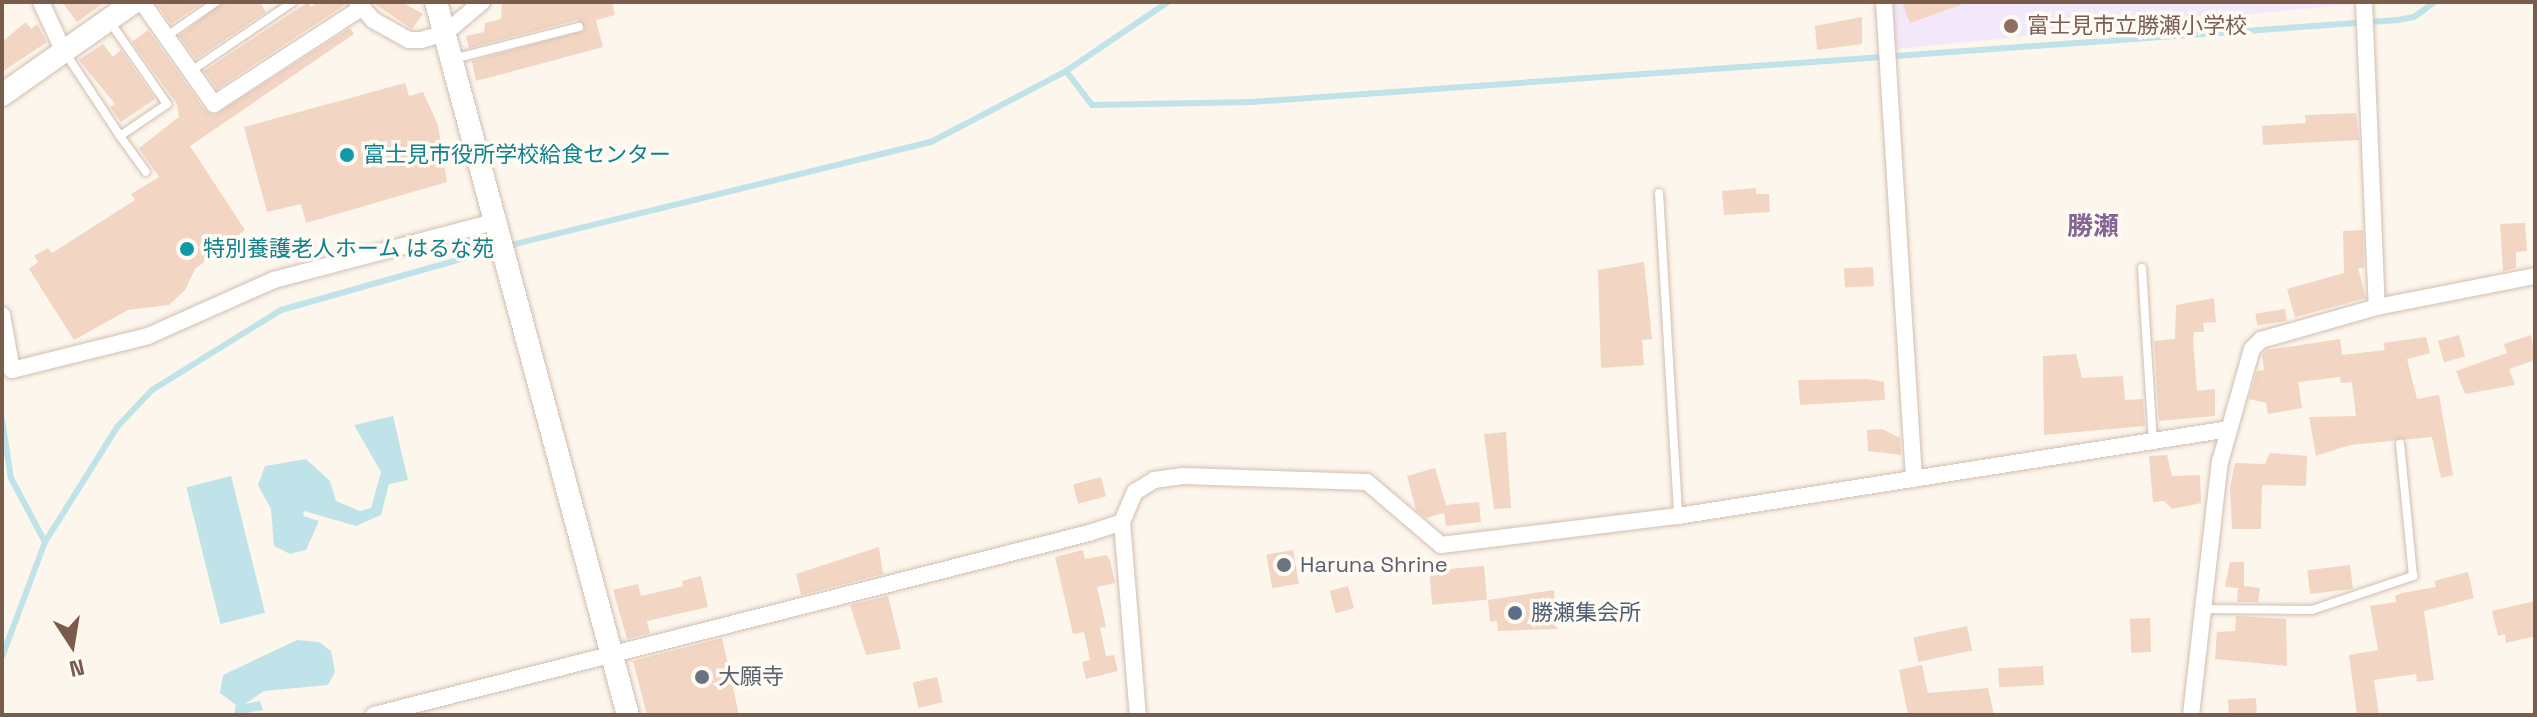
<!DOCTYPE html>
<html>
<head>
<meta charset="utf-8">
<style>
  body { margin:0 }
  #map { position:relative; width:2537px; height:717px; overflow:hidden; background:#fdf6ec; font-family:"Space Grotesk","Noto Sans JP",sans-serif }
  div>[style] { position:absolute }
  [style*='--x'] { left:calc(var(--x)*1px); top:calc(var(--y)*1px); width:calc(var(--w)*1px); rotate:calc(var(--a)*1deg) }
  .education>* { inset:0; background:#f3e8fa }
  .water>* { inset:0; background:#bfe3e8; transform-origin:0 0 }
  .stream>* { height:6px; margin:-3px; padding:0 3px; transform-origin:3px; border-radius:3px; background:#bfe3e8 }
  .building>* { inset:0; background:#f3d5c3; transform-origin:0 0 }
  .roads { filter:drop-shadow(0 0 2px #d1beb0) drop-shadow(0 0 2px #d1beb0) }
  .lane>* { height:8px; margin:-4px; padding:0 4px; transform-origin:4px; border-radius:4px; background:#fff }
  .street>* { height:16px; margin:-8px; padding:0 8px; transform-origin:8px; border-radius:8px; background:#fff }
  .secondary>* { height:22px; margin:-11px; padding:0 11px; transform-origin:11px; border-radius:11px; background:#fff }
  .dots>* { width:22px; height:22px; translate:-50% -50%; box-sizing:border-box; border:4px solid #fffaf3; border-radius:50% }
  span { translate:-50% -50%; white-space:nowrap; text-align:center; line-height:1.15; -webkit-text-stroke:7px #fffaf3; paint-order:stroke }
  .education-label { font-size:22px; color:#785e54 }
  .left { translate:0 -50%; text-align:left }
  .culture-label { font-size:22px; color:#0d838f }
  .worship-label { font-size:22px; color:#5b616d }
  .service-label { font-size:22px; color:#4e5e75 }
  .quarter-label { font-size:26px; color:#846695; font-weight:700 }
  .frame { position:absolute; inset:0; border:4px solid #7a5c4d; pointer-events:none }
  .north { position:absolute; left:32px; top:605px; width:80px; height:80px; -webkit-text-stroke:6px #fffaf3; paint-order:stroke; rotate:168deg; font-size:22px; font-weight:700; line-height:32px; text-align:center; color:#7a5c4d }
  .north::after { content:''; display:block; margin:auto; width:28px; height:36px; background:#7a5c4d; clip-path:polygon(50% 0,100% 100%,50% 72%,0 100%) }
</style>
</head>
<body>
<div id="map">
  <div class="education">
    <div style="clip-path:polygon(1892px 2px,2364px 2px,2364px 3px,1895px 49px)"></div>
  </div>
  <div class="water">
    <div style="clip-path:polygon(393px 416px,408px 480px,389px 484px,381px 515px,356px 526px,304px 511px,303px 516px,319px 521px,306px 550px,290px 554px,274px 546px,271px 509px,258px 485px,265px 466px,306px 459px,330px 481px,336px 501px,360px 511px,371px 508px,381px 472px,354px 425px)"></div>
    <div style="left:231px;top:476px;width:141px;height:46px;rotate:76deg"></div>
    <div style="clip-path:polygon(297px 640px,319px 642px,331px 651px,335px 672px,328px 685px,264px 691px,245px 704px,260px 701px,263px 710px,234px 715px,236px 705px,220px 693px,223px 675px)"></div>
  </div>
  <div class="stream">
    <div style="--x:1066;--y:71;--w:43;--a:52.6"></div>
    <div style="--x:1092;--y:105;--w:160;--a:-1.1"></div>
    <div style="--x:1252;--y:102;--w:1149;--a:-4.09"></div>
    <div style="--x:2398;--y:20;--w:16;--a:-11"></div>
    <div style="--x:2414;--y:17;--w:26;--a:-36"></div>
    <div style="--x:507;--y:246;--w:437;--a:-13.8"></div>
    <div style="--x:931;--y:142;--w:153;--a:-27.7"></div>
    <div style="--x:1066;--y:71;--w:123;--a:-34.1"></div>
    <div style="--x:2;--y:420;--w:59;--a:81.2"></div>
    <div style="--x:11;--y:478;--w:72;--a:62"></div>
    <div style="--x:2;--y:657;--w:123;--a:-69.5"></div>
    <div style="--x:45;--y:542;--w:136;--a:-57.9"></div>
    <div style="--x:117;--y:427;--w:51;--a:-46.6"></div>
    <div style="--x:152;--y:390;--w:152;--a:-31.8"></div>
    <div style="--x:281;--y:310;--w:223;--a:-15.8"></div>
  </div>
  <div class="building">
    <div style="clip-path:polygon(62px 2px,105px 2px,77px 22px)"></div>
    <div style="clip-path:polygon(155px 2px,204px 2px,171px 24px)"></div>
    <div style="clip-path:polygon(223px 2px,260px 2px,266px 12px,196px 59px,179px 36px)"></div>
    <div style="clip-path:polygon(308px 2px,311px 7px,318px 2px,346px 4px,217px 89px,204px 71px)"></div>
    <div style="clip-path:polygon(372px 2px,402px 2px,423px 14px,412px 29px)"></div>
    <div style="clip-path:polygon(502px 2px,612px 2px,615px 15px,596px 20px,603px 47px,476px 81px,472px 61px,585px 30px,577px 20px,469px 48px,466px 36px,484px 32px,485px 23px,501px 19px)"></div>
    <div style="clip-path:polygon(1902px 2px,1963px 2px,1963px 4px,1910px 23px)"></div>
    <div style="clip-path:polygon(1862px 17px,1862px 44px,1817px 50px,1815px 26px)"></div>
    <div style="clip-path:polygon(26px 22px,31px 29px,37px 24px,47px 42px,2px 72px,2px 42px)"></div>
    <div style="clip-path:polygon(350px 28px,354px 34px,190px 146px,245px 230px,195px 269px,185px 290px,169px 305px,128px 310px,74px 340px,29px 269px,38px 262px,34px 256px,48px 248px,52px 253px,135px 200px,131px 194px,159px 177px,139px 148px,179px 117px,177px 104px,132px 42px,148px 30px,205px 110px,214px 115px)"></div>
    <div style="clip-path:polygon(103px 44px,113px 57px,121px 50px,155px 99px,121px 122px,110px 107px,115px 104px,79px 60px)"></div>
    <div style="clip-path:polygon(405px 83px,409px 96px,423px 92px,438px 125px,447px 182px,306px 223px,301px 204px,267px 212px,244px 127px)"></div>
    <div style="clip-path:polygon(2356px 113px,2359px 140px,2263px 145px,2262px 126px,2306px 123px,2305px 115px)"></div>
    <div style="clip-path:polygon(1756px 188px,1756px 194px,1769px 194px,1770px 212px,1724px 215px,1722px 191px)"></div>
    <div style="clip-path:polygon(2525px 223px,2527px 251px,2516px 252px,2516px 268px,2503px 271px,2500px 224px)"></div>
    <div style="clip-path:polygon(2363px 230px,2364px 268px,2358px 268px,2366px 298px,2295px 317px,2287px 289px,2344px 273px,2343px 231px)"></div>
    <div style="clip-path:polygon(1644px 262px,1652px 339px,1642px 340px,1644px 365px,1601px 368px,1598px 270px)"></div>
    <div style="left:1873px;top:267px;width:19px;height:29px;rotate:87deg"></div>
    <div style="clip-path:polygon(2214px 298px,2216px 322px,2203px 323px,2204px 332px,2194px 332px,2193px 340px,2197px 391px,2215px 389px,2215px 416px,2159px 421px,2154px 341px,2175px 339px,2176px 305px)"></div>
    <div style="left:2285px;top:309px;width:12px;height:30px;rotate:81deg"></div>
    <div style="left:2459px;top:335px;width:22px;height:22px;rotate:74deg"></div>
    <div style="clip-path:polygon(2531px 335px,2535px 360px,2509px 369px,2515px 385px,2465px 394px,2456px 371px,2507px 353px,2504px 344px)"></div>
    <div style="clip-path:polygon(2426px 337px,2430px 353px,2407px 359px,2417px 399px,2439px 395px,2453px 475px,2441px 478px,2432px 437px,2350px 445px,2316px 456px,2309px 417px,2356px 416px,2352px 382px,2341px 383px,2340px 377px,2298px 382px,2302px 408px,2268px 414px,2266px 403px,2249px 399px,2257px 371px,2264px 370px,2262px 355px,2267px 350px,2340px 339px,2342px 355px,2385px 350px,2383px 343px)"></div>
    <div style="clip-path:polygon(2076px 354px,2082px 378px,2123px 376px,2125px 400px,2143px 399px,2145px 426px,2044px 435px,2043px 356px)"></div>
    <div style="clip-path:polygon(1868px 379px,1884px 382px,1885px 400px,1800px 405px,1798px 380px)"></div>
    <div style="clip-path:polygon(1882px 429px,1900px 438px,1901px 455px,1868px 451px,1867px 430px)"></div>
    <div style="clip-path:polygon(1506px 432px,1511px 508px,1494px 509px,1484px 434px)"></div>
    <div style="clip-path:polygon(2270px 453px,2307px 456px,2306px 486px,2262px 485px,2261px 529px,2232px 529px,2230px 488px,2235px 463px,2265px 464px)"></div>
    <div style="clip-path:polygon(2167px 455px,2172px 476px,2200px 475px,2201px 503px,2172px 509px,2164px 501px,2153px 502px,2149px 456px)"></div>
    <div style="clip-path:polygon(1435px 468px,1446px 505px,1479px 502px,1481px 522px,1446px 526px,1444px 513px,1426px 518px,1416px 510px,1407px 476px)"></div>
    <div style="left:1101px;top:477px;width:20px;height:29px;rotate:75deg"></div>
    <div style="clip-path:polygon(879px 547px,883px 574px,801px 595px,796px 574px)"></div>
    <div style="clip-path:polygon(1083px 550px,1085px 559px,1107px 555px,1110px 561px,1115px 583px,1097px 587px,1106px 627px,1100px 628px,1106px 656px,1114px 655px,1118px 671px,1086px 679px,1082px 662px,1090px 660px,1084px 632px,1073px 634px,1055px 557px)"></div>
    <div style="left:1293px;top:550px;width:34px;height:27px;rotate:80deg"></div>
    <div style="clip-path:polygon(2230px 562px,2244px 562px,2244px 586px,2260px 588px,2258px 602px,2237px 602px,2238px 588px,2225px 587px)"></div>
    <div style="left:2350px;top:565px;width:24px;height:43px;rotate:83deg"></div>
    <div style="left:1484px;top:566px;width:34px;height:55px;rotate:85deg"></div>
    <div style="clip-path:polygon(2468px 572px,2474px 598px,2424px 611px,2434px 680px,2417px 682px,2416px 674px,2374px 680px,2379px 715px,2357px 715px,2349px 655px,2378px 650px,2370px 606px,2396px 602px,2395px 596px,2402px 593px,2436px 587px,2434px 581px)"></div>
    <div style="clip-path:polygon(701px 576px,708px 607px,647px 621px,650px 633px,627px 639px,613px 590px,638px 584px,641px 596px,683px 586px,682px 581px)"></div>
    <div style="left:1348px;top:586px;width:23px;height:19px;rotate:75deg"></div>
    <div style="clip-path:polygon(1554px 590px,1557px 629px,1498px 631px,1497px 621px,1490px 622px,1488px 600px)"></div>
    <div style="clip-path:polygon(888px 596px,901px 649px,866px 655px,850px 605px)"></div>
    <div style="clip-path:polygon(2535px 601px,2535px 636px,2506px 643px,2505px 634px,2498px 636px,2492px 611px)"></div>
    <div style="clip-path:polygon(2236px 616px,2286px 619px,2287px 666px,2215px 659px,2217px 632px,2235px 631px)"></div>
    <div style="left:2150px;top:618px;width:34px;height:20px;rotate:88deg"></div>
    <div style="left:1967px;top:626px;width:25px;height:55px;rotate:78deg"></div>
    <div style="clip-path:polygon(722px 638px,739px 715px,647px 715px,633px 661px)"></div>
    <div style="clip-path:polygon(1922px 665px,1928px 693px,1988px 688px,1994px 715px,1908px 715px,1899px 670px)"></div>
    <div style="left:2043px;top:666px;width:19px;height:45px;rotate:87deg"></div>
    <div style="left:937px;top:677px;width:26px;height:25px;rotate:77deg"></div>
    <div style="left:2256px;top:698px;width:17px;height:28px;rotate:87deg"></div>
  </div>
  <div class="roads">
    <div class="lane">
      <div style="--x:167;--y:36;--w:60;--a:-34.8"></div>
      <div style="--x:66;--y:54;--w:98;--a:56.6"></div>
      <div style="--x:120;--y:136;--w:57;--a:-34.2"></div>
      <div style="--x:167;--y:104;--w:100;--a:-124.8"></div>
      <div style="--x:453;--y:59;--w:130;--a:-14.3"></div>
      <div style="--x:191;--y:71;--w:123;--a:-34.1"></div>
      <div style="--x:120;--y:136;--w:44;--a:54.2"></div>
      <div style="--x:1659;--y:193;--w:324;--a:86.6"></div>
      <div style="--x:2142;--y:268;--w:173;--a:86.4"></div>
      <div style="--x:2204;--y:609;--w:108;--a:0.5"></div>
      <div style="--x:2312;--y:610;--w:107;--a:-18.6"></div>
      <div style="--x:2413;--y:576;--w:133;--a:-95.6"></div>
    </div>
    <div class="street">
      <div style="--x:41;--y:2;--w:53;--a:65.4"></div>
      <div style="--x:142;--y:2;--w:125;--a:54.8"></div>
      <div style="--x:214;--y:104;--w:176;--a:-33.1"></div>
      <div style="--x:357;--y:2;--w:24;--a:48"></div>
      <div style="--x:373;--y:20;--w:41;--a:29.1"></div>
      <div style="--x:409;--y:40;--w:12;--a:0"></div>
      <div style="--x:421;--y:40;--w:25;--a:-16"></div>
      <div style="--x:445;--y:33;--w:48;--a:-40"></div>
      <div style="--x:1884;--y:2;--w:478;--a:86.4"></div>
      <div style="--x:2364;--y:2;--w:305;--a:87.6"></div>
      <div style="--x:2;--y:315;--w:56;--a:79.7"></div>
      <div style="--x:12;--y:370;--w:140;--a:-14"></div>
      <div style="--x:148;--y:336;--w:138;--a:-24"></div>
      <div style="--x:274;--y:280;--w:232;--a:-14.8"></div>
      <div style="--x:1122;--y:522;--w:194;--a:85.3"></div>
      <div style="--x:374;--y:715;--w:738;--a:-14.28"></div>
      <div style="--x:1089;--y:533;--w:35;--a:-18"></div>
      <div style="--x:1122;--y:522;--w:33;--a:-67"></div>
      <div style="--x:1135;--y:492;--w:22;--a:-32"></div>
      <div style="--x:1154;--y:480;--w:29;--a:-8"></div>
      <div style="--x:1183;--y:476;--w:184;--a:1.9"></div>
      <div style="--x:1367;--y:482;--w:97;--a:40.4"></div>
      <div style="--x:1441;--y:545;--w:239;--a:-7"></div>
      <div style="--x:1678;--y:516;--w:558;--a:-8.97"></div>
      <div style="--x:2191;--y:715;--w:255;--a:-83.5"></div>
      <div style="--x:2220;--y:462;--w:117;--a:-74.2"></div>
      <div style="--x:2252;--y:349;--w:13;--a:-45"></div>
      <div style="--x:2261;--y:340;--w:121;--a:-15.9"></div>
      <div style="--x:2377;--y:307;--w:161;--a:-11.1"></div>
    </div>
    <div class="secondary">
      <div style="--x:436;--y:2;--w:738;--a:74.93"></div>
      <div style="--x:2;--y:95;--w:161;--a:-35.2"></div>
    </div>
  </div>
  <div class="dots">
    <div style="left:2011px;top:26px;background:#8d6e63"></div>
    <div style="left:347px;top:155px;background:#0f9aa8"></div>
    <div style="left:187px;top:249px;background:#0f9aa8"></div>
    <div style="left:1284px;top:565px;background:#6b7280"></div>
    <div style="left:1515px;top:613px;background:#5c6f8a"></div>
    <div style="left:702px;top:677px;background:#6b7280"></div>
  </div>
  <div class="education-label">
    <span class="left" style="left:2027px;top:26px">富士見市立勝瀬小学校</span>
  </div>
  <div class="culture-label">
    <span class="left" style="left:363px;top:155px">富士見市役所学校給食センター</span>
    <span class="left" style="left:203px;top:249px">特別養護老人ホーム はるな苑</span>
  </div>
  <div class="worship-label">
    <span class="left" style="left:1300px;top:565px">Haruna Shrine</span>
    <span class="left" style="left:718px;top:677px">大願寺</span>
  </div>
  <div class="service-label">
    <span class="left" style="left:1531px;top:613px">勝瀬集会所</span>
  </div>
  <div class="quarter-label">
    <span style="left:2093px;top:227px">勝瀬</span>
  </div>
  <div class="frame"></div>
  <div class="north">N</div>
</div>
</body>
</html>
